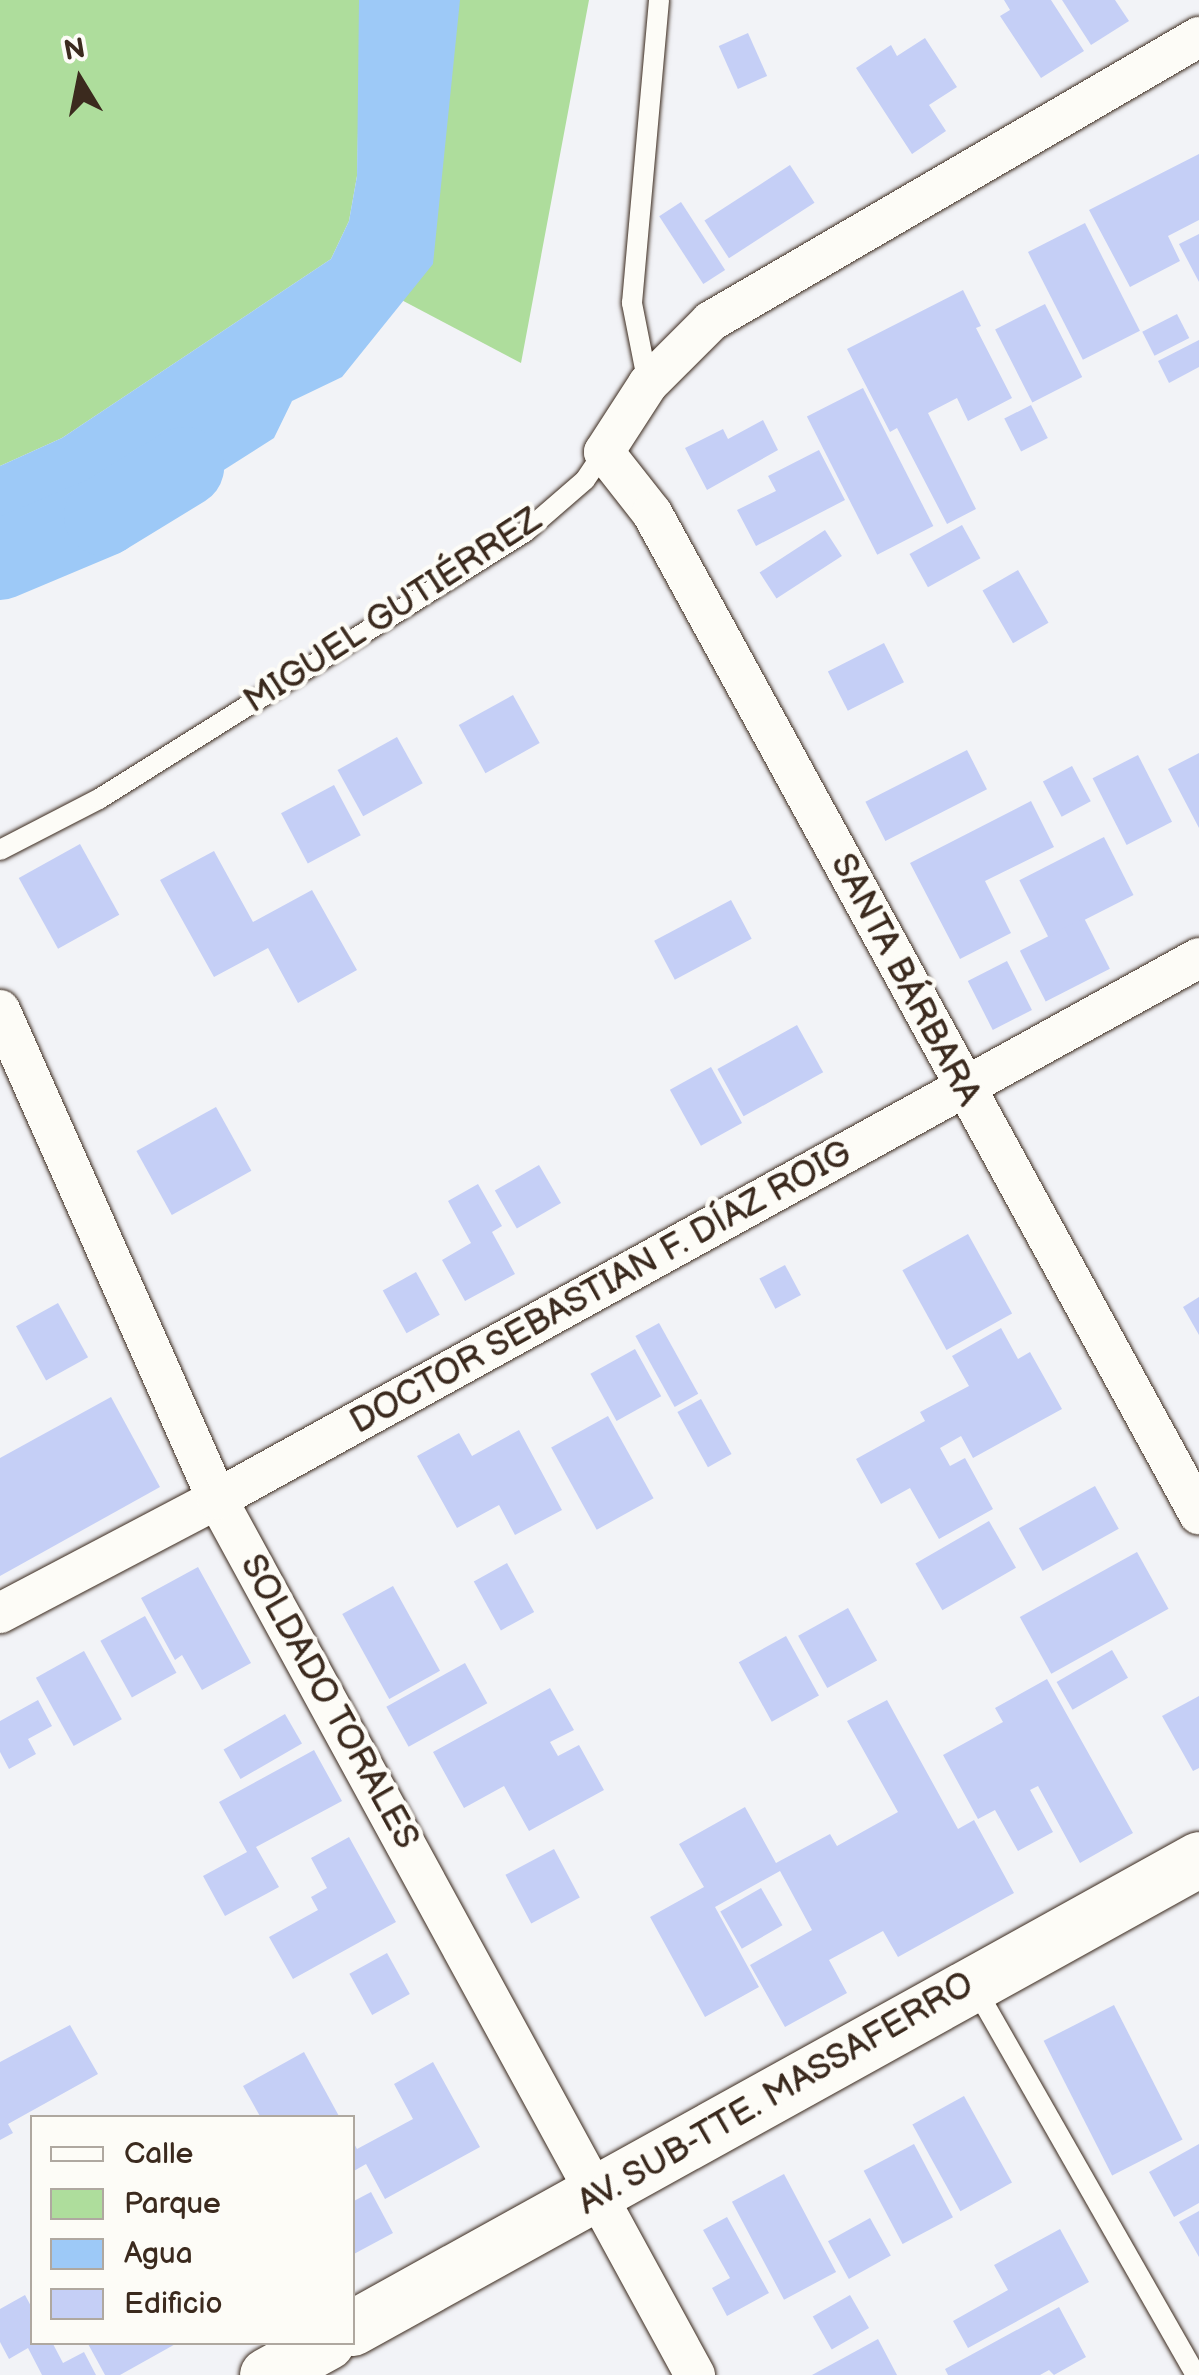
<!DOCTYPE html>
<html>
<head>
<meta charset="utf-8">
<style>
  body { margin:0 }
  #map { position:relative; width:1199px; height:2375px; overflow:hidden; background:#f2f3f7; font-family:"Balsamiq Sans",sans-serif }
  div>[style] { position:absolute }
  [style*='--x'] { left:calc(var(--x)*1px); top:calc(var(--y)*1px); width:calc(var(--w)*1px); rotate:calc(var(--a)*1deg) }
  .green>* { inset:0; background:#aedd9c }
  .water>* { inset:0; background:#9dc9f7 }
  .river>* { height:80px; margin:-40px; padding:0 40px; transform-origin:40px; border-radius:40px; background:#9dc9f7 }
  .building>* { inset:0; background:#c5cff6; transform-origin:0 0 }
  .roads { filter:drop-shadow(0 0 2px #3b2a1e) drop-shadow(0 0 2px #3b2a1e) }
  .lane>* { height:20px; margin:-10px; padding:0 10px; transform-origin:10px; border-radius:10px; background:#fdfcf7 }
  .street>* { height:40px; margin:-20px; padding:0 20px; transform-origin:20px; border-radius:20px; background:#fdfcf7 }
  .secondary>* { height:55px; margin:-27.5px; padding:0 27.5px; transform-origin:27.5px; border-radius:27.5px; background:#fdfcf7 }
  span { translate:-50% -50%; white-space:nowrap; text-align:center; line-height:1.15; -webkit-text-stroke:9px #fdfcf7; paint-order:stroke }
  .street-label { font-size:35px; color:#3b2a1e }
  .legend { position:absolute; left:30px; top:2115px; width:325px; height:230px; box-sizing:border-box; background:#fdfcf7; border:2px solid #afa8a0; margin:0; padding:12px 18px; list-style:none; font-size:30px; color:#3b2a1e }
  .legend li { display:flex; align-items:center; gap:20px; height:50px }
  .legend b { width:50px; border:2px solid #afa8a0 }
  .north { position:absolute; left:30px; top:30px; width:100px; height:100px; -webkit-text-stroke:8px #fdfcf7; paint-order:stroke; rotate:350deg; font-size:28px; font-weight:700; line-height:40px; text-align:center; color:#3b2a1e }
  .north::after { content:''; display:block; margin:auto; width:35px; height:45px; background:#3b2a1e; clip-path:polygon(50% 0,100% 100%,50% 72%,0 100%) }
</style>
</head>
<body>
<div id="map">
  <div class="green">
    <div style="clip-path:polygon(0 0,361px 0,357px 176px,349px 221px,331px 259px,62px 438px,0 466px)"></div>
    <div style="clip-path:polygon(420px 0,589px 0,521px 363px,375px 286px)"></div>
  </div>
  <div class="water">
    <div style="clip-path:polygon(359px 0,460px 0,433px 264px,342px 377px,292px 401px,274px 438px,197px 487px,148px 512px,96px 520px,0 563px,0 466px,62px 438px,331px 259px,349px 221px,357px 176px)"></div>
  </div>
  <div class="river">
    <div style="--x:0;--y:560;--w:113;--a:-22.9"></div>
    <div style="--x:104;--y:516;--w:94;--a:-31.5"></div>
  </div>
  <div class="building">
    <div style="clip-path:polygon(1004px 0,1051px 0,1084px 51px,1041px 78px,1000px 16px,1010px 10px)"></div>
    <div style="clip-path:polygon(1062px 0,1115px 0,1129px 21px,1091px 45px)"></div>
    <div style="left:748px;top:33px;width:47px;height:32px;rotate:66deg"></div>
    <div style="clip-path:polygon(925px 38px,957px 87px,929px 105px,946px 131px,912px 154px,856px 68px,891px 45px,897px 56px)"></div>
    <div style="clip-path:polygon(1199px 154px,1199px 220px,1168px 236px,1180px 261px,1130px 287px,1089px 210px)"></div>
    <div style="left:790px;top:165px;width:45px;height:102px;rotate:57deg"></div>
    <div style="left:681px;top:202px;width:81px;height:26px;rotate:57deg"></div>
    <div style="left:1085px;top:223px;width:121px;height:64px;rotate:63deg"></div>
    <div style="clip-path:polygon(1199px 234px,1199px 282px,1179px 244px)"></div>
    <div style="clip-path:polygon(963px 290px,981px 326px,976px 328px,1012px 398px,968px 421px,957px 398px,928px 413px,976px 509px,947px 524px,897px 428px,890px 432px,847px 349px)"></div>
    <div style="left:1045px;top:304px;width:82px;height:56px;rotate:63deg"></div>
    <div style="left:1177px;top:314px;width:27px;height:39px;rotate:63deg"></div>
    <div style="clip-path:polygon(1199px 340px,1199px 367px,1169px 383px,1158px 361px)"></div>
    <div style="left:863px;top:388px;width:155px;height:63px;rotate:63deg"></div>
    <div style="left:1031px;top:405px;width:37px;height:30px;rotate:63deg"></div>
    <div style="clip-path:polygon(763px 420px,778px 450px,707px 490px,685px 448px,723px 429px,728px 439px)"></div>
    <div style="clip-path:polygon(819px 450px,845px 500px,756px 546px,737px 510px,776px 491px,768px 476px)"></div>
    <div style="left:962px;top:525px;width:38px;height:60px;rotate:61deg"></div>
    <div style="left:825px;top:530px;width:31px;height:78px;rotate:57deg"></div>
    <div style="left:1018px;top:570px;width:61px;height:41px;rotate:60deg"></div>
    <div style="left:884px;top:643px;width:44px;height:63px;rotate:63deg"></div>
    <div style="left:513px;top:695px;width:55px;height:62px;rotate:61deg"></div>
    <div style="left:397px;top:737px;width:53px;height:68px;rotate:61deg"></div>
    <div style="left:967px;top:750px;width:44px;height:114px;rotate:63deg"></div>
    <div style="clip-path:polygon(1199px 753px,1199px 828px,1168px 769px)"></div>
    <div style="left:1138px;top:755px;width:75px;height:51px;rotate:63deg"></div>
    <div style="left:1072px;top:766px;width:40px;height:33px;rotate:62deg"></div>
    <div style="left:334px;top:785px;width:57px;height:60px;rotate:62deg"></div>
    <div style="clip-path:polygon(1031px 801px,1054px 847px,985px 881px,1011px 933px,960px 959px,910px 863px)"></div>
    <div style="left:1104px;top:837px;width:65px;height:95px;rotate:63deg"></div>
    <div style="left:80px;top:844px;width:81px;height:70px;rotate:61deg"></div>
    <div style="clip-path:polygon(214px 851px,253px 922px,312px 890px,357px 970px,298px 1003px,268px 948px,214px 977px,160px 880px)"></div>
    <div style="left:731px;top:900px;width:44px;height:87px;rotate:62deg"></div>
    <div style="left:1084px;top:918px;width:57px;height:72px;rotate:63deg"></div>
    <div style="left:1007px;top:961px;width:55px;height:44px;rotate:63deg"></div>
    <div style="left:797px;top:1025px;width:54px;height:91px;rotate:61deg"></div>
    <div style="left:711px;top:1067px;width:64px;height:47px;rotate:61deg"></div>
    <div style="left:216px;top:1107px;width:73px;height:91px;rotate:61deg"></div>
    <div style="left:539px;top:1165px;width:44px;height:51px;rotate:60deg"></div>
    <div style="clip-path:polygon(478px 1184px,502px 1226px,492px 1232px,515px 1274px,465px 1301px,442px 1260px,471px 1243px,448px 1201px)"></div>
    <div style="left:968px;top:1234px;width:91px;height:75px;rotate:61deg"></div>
    <div style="left:785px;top:1265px;width:34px;height:29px;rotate:62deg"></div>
    <div style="left:416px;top:1272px;width:49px;height:38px;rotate:61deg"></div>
    <div style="clip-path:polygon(1199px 1297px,1199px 1335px,1183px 1307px)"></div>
    <div style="left:58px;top:1303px;width:62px;height:48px;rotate:61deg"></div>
    <div style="left:659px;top:1323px;width:81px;height:27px;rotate:61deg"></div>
    <div style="clip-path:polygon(1001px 1328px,1018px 1359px,1030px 1352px,1062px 1409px,973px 1458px,961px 1436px,940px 1448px,950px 1466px,965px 1458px,993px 1509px,939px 1539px,910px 1488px,881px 1504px,856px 1459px,925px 1421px,920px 1412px,969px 1386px,952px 1356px)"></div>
    <div style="left:635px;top:1349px;width:54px;height:51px;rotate:61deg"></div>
    <div style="clip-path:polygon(111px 1397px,160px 1487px,0 1576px,0 1458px)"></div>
    <div style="left:701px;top:1399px;width:63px;height:27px;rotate:61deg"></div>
    <div style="left:608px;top:1416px;width:94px;height:65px;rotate:61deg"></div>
    <div style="clip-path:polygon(519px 1430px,562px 1510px,515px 1535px,499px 1505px,457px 1528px,417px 1456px,459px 1433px,472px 1456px)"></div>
    <div style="left:1095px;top:1486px;width:49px;height:87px;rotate:61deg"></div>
    <div style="left:989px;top:1521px;width:54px;height:85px;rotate:60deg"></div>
    <div style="left:1137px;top:1552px;width:65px;height:134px;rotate:61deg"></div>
    <div style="left:507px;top:1563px;width:56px;height:38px;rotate:61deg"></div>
    <div style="clip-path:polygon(198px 1567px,251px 1663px,202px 1690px,182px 1655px,175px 1660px,141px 1598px)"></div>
    <div style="left:393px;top:1586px;width:97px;height:58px;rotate:61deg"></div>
    <div style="left:848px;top:1608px;width:60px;height:57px;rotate:61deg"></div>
    <div style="left:145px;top:1616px;width:65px;height:51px;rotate:61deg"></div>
    <div style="left:786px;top:1636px;width:68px;height:54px;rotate:61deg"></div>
    <div style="left:1112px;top:1650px;width:32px;height:64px;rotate:60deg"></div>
    <div style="left:84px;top:1651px;width:78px;height:55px;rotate:61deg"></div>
    <div style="left:465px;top:1663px;width:46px;height:90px;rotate:61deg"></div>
    <div style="clip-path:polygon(1047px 1679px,1133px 1833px,1080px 1863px,1038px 1786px,1030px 1790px,1053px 1832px,1018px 1851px,995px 1810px,978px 1819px,943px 1755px,1003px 1722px,995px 1708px)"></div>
    <div style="clip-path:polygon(550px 1688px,574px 1730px,550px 1742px,558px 1756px,579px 1745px,604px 1790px,529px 1831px,504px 1786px,464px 1808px,433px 1752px)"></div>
    <div style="clip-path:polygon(1199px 1696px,1199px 1768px,1193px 1771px,1162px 1716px)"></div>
    <div style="clip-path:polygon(38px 1700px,52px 1726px,28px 1739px,36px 1754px,9px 1769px,0 1752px,0 1721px)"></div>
    <div style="clip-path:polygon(887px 1700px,958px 1829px,974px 1820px,1014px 1893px,898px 1957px,883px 1931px,829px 1960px,847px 1993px,785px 2027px,750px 1965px,812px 1930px,780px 1871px,715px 1907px,759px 1987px,705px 2017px,650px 1917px,704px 1887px,679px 1844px,745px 1807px,776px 1863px,830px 1834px,837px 1846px,898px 1812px,847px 1721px)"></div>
    <div style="left:285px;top:1714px;width:34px;height:71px;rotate:60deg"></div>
    <div style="clip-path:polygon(314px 1750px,342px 1801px,256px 1847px,279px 1887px,225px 1916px,203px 1876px,247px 1852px,219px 1802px)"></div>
    <div style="clip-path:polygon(349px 1837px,396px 1922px,293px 1979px,269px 1937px,318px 1910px,311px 1897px,327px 1888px,311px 1858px)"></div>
    <div style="left:554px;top:1849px;width:55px;height:55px;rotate:62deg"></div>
    <div style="left:761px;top:1888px;width:43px;height:47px;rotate:60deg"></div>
    <div style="left:387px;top:1953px;width:47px;height:43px;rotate:61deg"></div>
    <div style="left:1114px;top:2005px;width:151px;height:79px;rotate:63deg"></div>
    <div style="clip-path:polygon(70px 2025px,98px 2074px,8px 2124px,13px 2133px,0 2140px,0 2062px)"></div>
    <div style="clip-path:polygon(304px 2052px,340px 2118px,261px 2118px,243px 2086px)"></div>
    <div style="clip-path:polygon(433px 2062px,480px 2147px,385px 2199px,366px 2164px,352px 2172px,352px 2140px,357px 2149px,413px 2119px,394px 2084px)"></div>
    <div style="left:964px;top:2096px;width:99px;height:59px;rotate:61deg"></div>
    <div style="left:914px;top:2144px;width:83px;height:57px;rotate:62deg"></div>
    <div style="clip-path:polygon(1199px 2144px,1199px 2203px,1174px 2217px,1149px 2172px)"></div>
    <div style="left:784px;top:2174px;width:111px;height:59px;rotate:62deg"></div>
    <div style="clip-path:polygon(371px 2192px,393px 2233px,352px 2255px,352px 2202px)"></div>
    <div style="clip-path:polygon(1199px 2211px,1199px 2257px,1179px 2222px)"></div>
    <div style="clip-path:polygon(727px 2217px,769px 2293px,727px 2316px,712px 2288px,730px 2278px,703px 2230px)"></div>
    <div style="left:870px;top:2218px;width:43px;height:48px;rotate:61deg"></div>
    <div style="clip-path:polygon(1060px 2229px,1089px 2282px,968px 2348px,953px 2321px,1008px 2290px,994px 2265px)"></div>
    <div style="clip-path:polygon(25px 2295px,32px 2308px,32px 2342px,52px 2342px,63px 2363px,84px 2352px,96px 2375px,42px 2375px,28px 2348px,9px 2359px,0 2342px,0 2309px)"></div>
    <div style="left:850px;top:2295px;width:38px;height:43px;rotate:60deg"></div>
    <div style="clip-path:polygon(1059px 2307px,1086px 2357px,1054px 2375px,1049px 2370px,1040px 2375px,948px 2375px,945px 2369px)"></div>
    <div style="clip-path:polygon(878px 2339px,897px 2375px,812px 2375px)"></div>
    <div style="clip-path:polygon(87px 2342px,179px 2342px,120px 2375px,105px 2375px)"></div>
  </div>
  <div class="roads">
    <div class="lane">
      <div style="--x:648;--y:384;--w:83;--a:-101.2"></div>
      <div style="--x:632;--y:303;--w:304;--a:-84.9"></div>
      <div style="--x:0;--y:850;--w:111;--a:-27.3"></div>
      <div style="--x:99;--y:799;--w:503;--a:-32.08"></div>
      <div style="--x:525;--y:532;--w:79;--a:-40.9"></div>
      <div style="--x:585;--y:480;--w:34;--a:-56"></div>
      <div style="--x:974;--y:1986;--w:448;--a:60.3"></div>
    </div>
    <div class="street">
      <div style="--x:1199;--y:37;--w:565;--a:149.8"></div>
      <div style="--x:711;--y:321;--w:89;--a:135"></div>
      <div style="--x:648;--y:384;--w:81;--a:122.9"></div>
      <div style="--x:604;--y:452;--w:78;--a:51.8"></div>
      <div style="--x:652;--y:513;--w:1141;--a:61.35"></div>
      <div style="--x:0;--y:1010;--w:535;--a:66.07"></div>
      <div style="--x:217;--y:1499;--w:998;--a:61.38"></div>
      <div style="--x:0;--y:1613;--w:245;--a:-27.7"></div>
      <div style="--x:217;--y:1499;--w:1121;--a:-28.85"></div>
    </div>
    <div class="secondary">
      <div style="--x:352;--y:2328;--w:968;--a:-28.97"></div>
      <div style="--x:267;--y:2375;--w:68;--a:-28.8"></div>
    </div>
  </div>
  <div class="street-label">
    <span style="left:393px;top:611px;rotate:-33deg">MIGUEL GUTIÉRREZ</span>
    <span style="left:905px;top:980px;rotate:62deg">SANTA BÁRBARA</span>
    <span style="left:601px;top:1288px;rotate:-29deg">DOCTOR SEBASTIAN F. DÍAZ ROIG</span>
    <span style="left:329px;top:1702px;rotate:61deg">SOLDADO TORALES</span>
    <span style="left:776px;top:2094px;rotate:-30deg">AV. SUB-TTE. MASSAFERRO</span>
  </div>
  <ul class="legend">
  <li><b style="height:12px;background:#fdfcf7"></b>Calle</li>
  <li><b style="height:28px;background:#aedd9c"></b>Parque</li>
  <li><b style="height:28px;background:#9dc9f7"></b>Agua</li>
  <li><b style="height:28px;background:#c5cff6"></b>Edificio</li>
  </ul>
  <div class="north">N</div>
</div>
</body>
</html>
